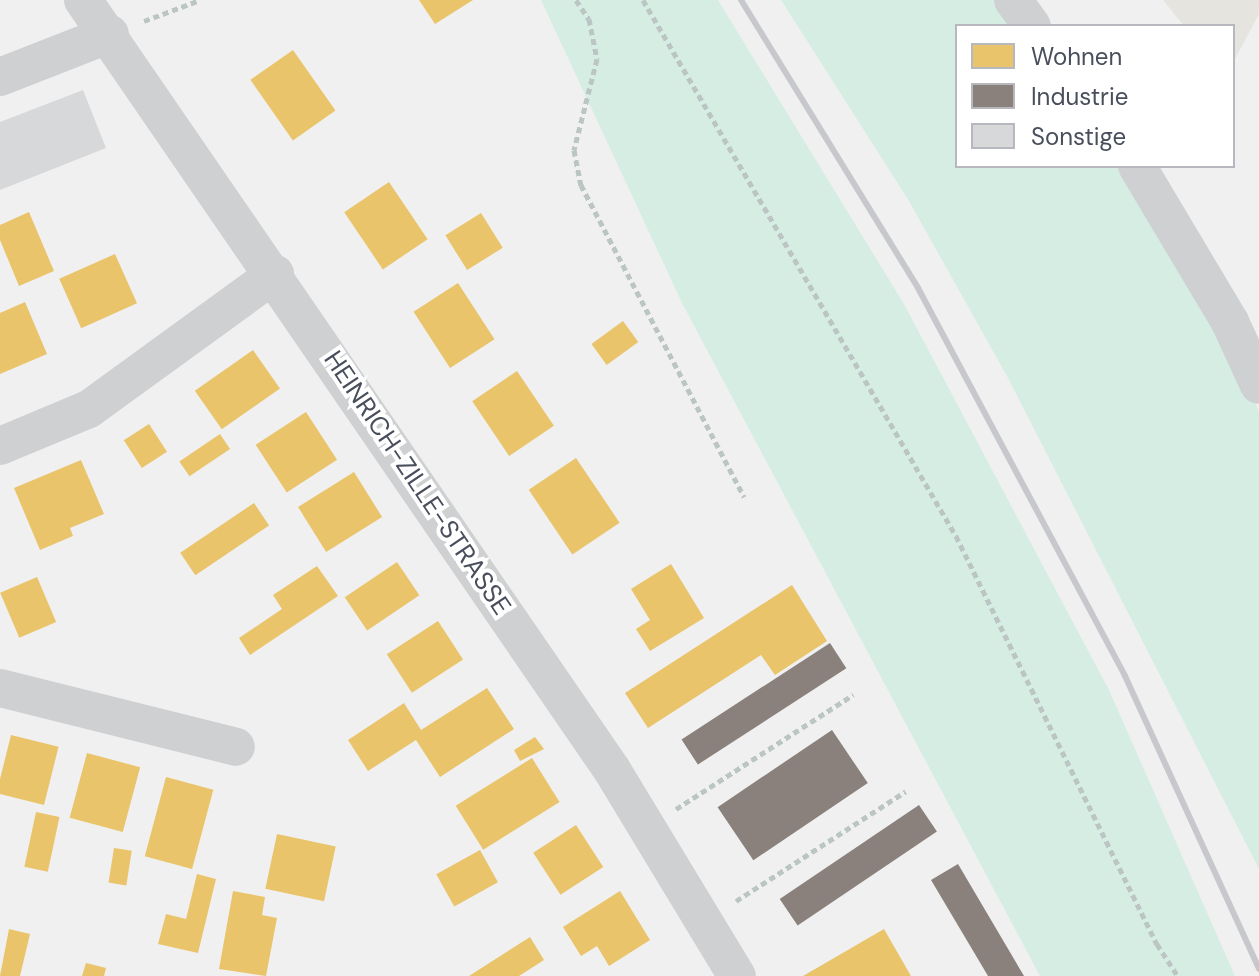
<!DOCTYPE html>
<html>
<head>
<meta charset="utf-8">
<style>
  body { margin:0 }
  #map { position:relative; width:1259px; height:976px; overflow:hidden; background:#f0f0f0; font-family:"DM Sans",sans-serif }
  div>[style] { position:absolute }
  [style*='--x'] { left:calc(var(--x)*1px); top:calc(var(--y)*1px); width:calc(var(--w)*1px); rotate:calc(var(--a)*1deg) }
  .commercial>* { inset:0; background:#e5e4de }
  .green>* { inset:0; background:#d6ede4 }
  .homes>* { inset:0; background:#e9c46a; transform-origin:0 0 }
  .industry>* { inset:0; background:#8a817c; transform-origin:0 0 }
  .building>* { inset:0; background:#d7d8da }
  .path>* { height:5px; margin-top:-2.5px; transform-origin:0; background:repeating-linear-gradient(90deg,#bac5c4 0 6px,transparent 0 10px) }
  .minor>* { height:38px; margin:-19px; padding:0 19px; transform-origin:19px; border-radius:19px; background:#ced0d2 }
  .rail>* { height:6px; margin:-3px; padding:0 3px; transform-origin:3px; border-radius:3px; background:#c7c8cb }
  span { translate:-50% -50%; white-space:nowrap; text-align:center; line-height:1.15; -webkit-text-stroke:8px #fff; paint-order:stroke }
  .street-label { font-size:26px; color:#484e5b }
  .legend { position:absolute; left:955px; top:24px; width:280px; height:144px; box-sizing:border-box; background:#fff; border:2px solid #b6b8bd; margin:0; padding:10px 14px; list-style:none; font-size:24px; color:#484e5b }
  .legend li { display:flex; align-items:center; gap:16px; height:40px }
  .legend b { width:40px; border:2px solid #b6b8bd }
</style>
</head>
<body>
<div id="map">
  <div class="commercial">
    <div style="clip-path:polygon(1163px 0,1259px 0,1259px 14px,1233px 63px,1233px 26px,1184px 26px)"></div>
  </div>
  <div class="green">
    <div style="clip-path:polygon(541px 0,718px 0,904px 304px,1109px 690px,1235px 976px,1040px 976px,682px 303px)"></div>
    <div style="clip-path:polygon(781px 0,996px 0,1017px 26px,957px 26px,957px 166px,1117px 166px,1162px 229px,1230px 349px,1259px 411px,1259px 869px,1008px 378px,909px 201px)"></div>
  </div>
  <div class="homes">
    <div style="clip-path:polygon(419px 0,473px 0,435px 24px)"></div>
    <div style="left:293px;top:50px;width:74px;height:52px;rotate:55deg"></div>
    <div style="left:389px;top:182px;width:69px;height:54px;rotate:56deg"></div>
    <div style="clip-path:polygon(29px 212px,54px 271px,19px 286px,0 240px,0 225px)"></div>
    <div style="left:481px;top:213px;width:41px;height:42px;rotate:58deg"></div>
    <div style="left:115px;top:254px;width:54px;height:61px;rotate:66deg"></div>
    <div style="left:458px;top:283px;width:67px;height:53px;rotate:57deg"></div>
    <div style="clip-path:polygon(25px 302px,47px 354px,0 374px,0 313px)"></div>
    <div style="left:623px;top:321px;width:26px;height:39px;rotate:54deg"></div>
    <div style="left:253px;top:350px;width:47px;height:71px;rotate:55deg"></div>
    <div style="left:517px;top:371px;width:66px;height:54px;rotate:56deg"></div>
    <div style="left:306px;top:412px;width:57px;height:60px;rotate:57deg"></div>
    <div style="left:149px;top:424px;width:33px;height:30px;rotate:57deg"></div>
    <div style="left:220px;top:434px;width:18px;height:49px;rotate:56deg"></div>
    <div style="left:576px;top:458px;width:78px;height:57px;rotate:56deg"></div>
    <div style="clip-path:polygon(81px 460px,104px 514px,70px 528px,73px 536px,40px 550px,14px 488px)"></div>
    <div style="left:354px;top:472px;width:53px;height:66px;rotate:58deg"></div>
    <div style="left:254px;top:503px;width:27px;height:89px;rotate:56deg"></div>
    <div style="left:397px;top:562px;width:40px;height:63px;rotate:56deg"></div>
    <div style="clip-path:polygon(671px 564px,704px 618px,650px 651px,636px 629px,650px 620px,631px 589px)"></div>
    <div style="clip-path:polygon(317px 566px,338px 596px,250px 655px,239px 638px,282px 609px,273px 595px)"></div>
    <div style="left:37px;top:577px;width:49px;height:40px;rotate:67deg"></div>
    <div style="clip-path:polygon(792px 585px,827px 641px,775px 675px,761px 655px,648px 728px,625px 693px)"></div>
    <div style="left:438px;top:621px;width:46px;height:61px;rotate:57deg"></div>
    <div style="clip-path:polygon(487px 688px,514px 729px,440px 777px,416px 740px,368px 771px,348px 740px,404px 703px,421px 730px)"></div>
    <div style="left:11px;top:735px;width:49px;height:60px;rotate:14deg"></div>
    <div style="clip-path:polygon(535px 737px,544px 749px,520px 761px,514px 750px)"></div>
    <div style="left:87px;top:753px;width:55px;height:67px;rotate:15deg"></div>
    <div style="left:532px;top:758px;width:52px;height:90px;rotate:58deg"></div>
    <div style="left:166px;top:777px;width:49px;height:82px;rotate:15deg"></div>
    <div style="left:36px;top:812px;width:24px;height:56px;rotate:12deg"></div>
    <div style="left:576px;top:825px;width:50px;height:51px;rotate:57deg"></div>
    <div style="left:277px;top:834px;width:60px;height:56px;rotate:12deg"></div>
    <div style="left:114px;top:848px;width:18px;height:35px;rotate:9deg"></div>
    <div style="left:480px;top:850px;width:37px;height:50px;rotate:61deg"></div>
    <div style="clip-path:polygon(197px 874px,216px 879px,198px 953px,158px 944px,166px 914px,186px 919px)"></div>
    <div style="clip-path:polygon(233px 891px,265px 897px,262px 915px,277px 918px,266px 976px,219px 969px)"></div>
    <div style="clip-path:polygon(620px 891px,650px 940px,609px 966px,597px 946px,581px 956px,563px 927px)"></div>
    <div style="clip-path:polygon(9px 929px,30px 934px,20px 976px,0 976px)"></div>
    <div style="clip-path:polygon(884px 929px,911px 976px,803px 976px)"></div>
    <div style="clip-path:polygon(530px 937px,544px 960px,519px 976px,469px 976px)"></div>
    <div style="clip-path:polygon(86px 963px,106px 968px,104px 976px,82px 976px)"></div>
  </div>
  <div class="industry">
    <div style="left:830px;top:643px;width:30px;height:177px;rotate:57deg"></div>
    <div style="left:832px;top:730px;width:64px;height:138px;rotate:56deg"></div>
    <div style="left:919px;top:805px;width:32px;height:168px;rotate:56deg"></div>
    <div style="clip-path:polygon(958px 864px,1024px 976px,988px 976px,931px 880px)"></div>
  </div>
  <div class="building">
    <div style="clip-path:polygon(83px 90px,106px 148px,0 190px,0 122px)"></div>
  </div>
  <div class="path">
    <div style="--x:576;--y:0;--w:23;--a:56"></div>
    <div style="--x:589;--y:19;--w:41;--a:78.7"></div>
    <div style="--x:597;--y:59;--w:94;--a:104.2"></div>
    <div style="--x:574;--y:150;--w:36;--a:79"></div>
    <div style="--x:581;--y:185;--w:352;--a:62.4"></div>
    <div style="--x:643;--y:0;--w:621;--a:59.72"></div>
    <div style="--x:956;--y:536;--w:455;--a:63.8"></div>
    <div style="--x:1157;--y:944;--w:38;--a:57"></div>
    <div style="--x:144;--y:21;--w:60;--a:-20.6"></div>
    <div style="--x:676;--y:809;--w:211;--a:-32.8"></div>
    <div style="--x:736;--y:901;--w:202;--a:-32.9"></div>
  </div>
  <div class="minor">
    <div style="--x:83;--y:0;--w:934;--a:55.51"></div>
    <div style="--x:612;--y:770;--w:241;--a:58.8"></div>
    <div style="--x:1013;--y:0;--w:32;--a:54"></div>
    <div style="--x:0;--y:77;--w:118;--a:-21.4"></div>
    <div style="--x:1137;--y:166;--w:182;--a:59.2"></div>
    <div style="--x:1230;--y:322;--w:69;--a:65.3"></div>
    <div style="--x:0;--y:446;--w:96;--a:-22.6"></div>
    <div style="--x:89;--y:409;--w:230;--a:-36"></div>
    <div style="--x:0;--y:688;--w:243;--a:14"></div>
  </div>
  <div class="rail">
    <div style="--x:741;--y:0;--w:338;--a:58.4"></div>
    <div style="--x:918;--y:288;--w:440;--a:61.9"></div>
    <div style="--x:1125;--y:676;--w:322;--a:65.4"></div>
  </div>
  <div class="street-label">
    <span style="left:417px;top:483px;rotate:56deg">HEINRICH-ZILLE-STRASSE</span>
  </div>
  <ul class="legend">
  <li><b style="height:22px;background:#e9c46a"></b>Wohnen</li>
  <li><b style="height:22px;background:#8a817c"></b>Industrie</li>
  <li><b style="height:22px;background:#d7d8da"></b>Sonstige</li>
  </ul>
</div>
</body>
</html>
